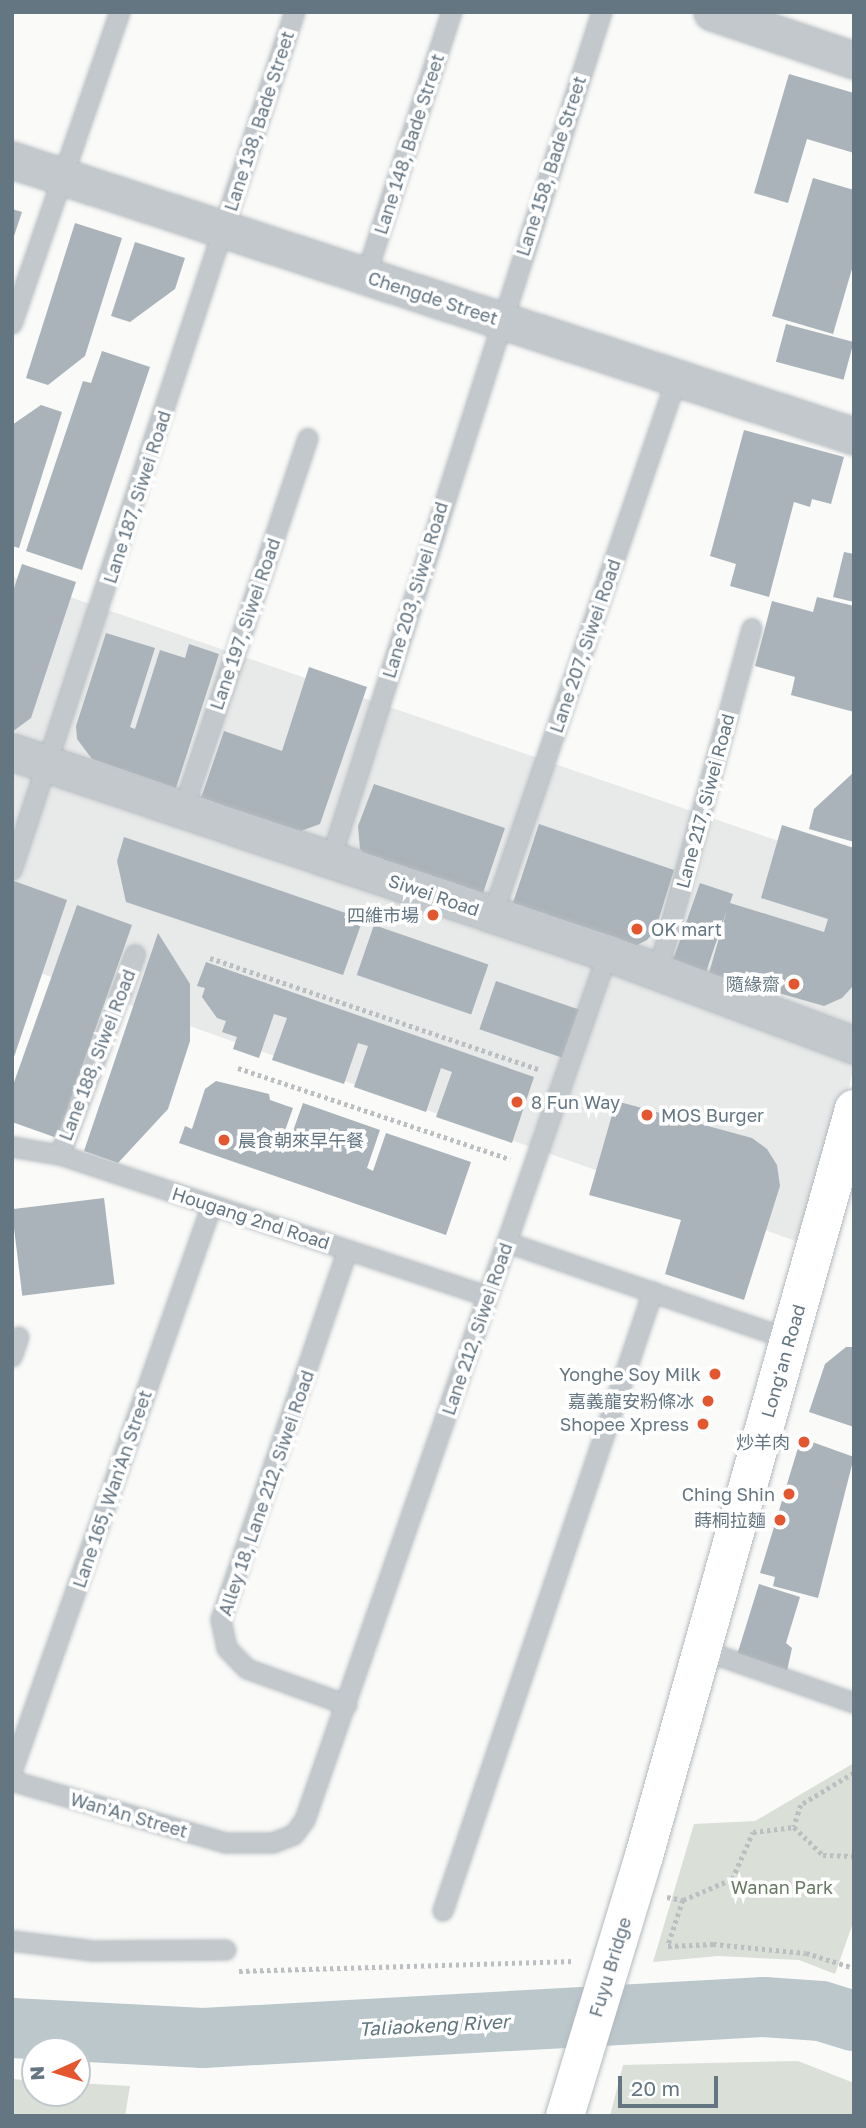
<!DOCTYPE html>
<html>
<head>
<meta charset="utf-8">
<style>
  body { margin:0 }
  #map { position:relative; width:866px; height:2128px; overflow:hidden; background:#fafaf8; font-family:"Golos Text","Noto Sans TC",sans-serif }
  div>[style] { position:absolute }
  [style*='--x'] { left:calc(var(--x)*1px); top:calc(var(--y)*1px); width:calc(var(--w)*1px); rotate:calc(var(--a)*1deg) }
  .built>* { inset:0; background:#e8e9e9 }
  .green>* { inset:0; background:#dadfd7 }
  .river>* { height:60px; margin:-30px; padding:0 30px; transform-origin:30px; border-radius:30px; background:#bbc7cb }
  .building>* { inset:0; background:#aab3b9; transform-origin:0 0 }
  .path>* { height:4.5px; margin-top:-2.25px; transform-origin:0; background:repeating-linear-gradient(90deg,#bbbfc2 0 3.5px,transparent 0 7px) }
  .roads { filter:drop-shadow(0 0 2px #b3babf) drop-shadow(0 0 2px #b3babf) }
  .lane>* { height:18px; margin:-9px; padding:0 9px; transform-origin:9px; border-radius:9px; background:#c3c8cc }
  .street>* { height:35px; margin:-17.5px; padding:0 17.5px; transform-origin:17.5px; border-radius:17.5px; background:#c3c8cc }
  .secondary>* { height:38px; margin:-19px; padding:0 19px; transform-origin:19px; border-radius:19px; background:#fff }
  .dots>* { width:19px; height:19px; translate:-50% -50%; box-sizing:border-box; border:4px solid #fff; border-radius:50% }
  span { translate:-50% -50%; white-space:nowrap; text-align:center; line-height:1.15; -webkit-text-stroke:7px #fff; paint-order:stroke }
  .street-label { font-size:18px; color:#657683 }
  .poi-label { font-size:18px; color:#657683 }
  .right { translate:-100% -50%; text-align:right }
  .left { translate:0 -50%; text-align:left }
  .park-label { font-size:18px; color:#687a64 }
  .water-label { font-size:19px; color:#60757c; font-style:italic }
  .frame { position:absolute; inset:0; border:14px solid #657683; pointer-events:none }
  .north { position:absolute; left:21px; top:2037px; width:70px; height:70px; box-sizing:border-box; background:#fff; border:2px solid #c1c8cd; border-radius:50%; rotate:266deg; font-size:19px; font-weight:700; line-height:28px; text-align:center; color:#657683 }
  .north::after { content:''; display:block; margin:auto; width:24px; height:32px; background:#e4572e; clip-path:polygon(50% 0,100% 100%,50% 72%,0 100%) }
  .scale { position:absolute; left:618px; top:2076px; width:100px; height:32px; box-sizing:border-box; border:4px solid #657683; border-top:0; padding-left:9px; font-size:21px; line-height:24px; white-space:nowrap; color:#657683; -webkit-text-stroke:5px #fff; paint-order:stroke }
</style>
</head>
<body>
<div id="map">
  <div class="built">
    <div style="clip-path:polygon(12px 577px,854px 867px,854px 1068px,804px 1244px,12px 963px)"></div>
  </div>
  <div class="green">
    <div style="clip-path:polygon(854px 1763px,854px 1920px,835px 1974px,799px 1960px,718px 1956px,653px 1962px,694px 1824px,755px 1821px)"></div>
    <div style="clip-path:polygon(798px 2061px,854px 2083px,854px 2116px,610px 2116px,623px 2065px)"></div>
    <div style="clip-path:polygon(12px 2079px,35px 2081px,35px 2093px,77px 2093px,77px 2083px,130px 2086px,125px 2116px,12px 2116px)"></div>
  </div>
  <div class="river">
    <div style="--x:12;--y:2028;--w:191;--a:3"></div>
    <div style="--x:203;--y:2038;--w:562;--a:-3.16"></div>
    <div style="--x:764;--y:2007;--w:57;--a:4"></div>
    <div style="--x:821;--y:2011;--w:34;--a:17"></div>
  </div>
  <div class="building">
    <div style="clip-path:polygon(789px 74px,854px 93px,854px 153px,807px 139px,788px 203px,754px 193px)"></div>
    <div style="clip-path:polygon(813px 178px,854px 190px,854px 262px,833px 334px,772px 316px)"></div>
    <div style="clip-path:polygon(12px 209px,22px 212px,13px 239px,12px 239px)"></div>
    <div style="clip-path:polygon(75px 223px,122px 238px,85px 356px,48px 385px,26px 378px)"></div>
    <div style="clip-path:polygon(135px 242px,185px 258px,175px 289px,130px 322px,111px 316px)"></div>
    <div style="left:786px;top:324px;width:70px;height:39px;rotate:15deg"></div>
    <div style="clip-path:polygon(102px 351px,150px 367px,82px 570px,26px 551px,83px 381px,91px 383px)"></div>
    <div style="clip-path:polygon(41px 405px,62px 412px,19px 548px,12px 546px,12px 425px)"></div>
    <div style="clip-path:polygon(744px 430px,844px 457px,831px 504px,812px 499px,810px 507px,794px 502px,769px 597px,730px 586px,736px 564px,710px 556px)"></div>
    <div style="clip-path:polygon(844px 552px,854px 554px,854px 602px,833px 597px)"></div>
    <div style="clip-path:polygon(22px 564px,76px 582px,31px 718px,12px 732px,12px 594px)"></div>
    <div style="clip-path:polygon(817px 597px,854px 606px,854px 712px,791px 695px,795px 677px,755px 666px,772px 601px,813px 612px)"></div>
    <div style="clip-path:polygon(106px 633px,155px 648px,130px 727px,135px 729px,160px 650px,185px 658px,189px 644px,219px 654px,176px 788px,92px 759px,77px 739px,76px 726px)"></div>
    <div style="clip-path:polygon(309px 667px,367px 687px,320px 824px,298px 832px,201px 798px,224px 731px,282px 751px)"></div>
    <div style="clip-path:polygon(854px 772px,854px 842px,809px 829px,814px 809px)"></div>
    <div style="clip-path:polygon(374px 784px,505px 828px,482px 896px,368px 857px,360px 849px,358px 826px)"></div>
    <div style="clip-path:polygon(539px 824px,674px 870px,655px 931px,647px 940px,635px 946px,511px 909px)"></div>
    <div style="clip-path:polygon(782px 825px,854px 848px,854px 985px,842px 998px,824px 1006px,709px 973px,727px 910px,706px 972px,673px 960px,700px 883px,733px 894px,730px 903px,824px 932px,828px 919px,761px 898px)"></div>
    <div style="clip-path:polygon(124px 837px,363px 919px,343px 975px,126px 902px,117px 861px)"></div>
    <div style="clip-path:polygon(14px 881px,67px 900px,13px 1060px,12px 885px)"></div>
    <div style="clip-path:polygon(77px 905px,132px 925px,57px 1138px,12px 1122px,12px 1088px)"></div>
    <div style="left:374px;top:925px;width:121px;height:53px;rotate:19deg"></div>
    <div style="clip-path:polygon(158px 933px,190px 984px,190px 1041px,168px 1109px,118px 1163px,84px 1151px)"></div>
    <div style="clip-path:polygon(206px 962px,534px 1077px,512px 1143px,436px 1117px,452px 1072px,441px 1068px,426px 1112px,354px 1087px,368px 1046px,358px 1043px,344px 1084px,272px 1060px,287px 1018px,274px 1014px,259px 1058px,233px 1049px,237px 1037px,222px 1032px,226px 1021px,217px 1018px,202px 997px,205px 988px,197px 986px)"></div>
    <div style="left:496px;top:981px;width:90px;height:51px;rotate:19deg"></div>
    <div style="clip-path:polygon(216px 1081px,269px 1094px,270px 1100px,293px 1108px,281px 1142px,288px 1145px,303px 1103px,380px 1130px,367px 1168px,373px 1171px,386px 1133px,471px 1162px,446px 1235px,179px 1143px,185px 1126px,192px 1129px,205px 1089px)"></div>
    <div style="clip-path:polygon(616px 1101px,752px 1138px,767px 1149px,777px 1165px,780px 1186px,744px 1300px,665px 1274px,681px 1220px,589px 1195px)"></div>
    <div style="left:104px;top:1198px;width:87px;height:93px;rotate:83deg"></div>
    <div style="clip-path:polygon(846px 1347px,854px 1347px,854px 1427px,809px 1412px,825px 1364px)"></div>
    <div style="clip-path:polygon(801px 1438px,854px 1457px,818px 1598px,773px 1586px,775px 1577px,760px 1573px)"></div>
    <div style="clip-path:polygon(759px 1584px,800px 1597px,786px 1643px,792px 1648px,787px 1671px,737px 1655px)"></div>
  </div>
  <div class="path">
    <div style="--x:210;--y:958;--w:349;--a:18.7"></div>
    <div style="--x:238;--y:1068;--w:287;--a:18.5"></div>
    <div style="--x:854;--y:1773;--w:62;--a:148.9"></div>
    <div style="--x:801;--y:1805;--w:23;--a:108"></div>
    <div style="--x:794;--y:1827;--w:40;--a:44"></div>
    <div style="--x:823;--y:1855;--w:31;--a:2"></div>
    <div style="--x:667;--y:1897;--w:16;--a:11"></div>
    <div style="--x:683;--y:1900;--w:53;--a:-23.2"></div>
    <div style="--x:732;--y:1879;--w:51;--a:-65.9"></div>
    <div style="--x:753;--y:1832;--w:41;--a:-7"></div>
    <div style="--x:683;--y:1900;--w:48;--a:108.1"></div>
    <div style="--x:668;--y:1946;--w:45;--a:-2.5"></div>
    <div style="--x:713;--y:1944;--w:93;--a:5.5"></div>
    <div style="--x:806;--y:1953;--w:50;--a:17.4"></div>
    <div style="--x:239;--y:1971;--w:336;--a:-1.7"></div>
  </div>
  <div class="roads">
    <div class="lane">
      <div style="--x:366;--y:276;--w:278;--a:-72"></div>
      <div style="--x:12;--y:324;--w:330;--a:-70.9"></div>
      <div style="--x:183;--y:810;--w:392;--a:-71.4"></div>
      <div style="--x:331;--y:859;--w:889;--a:-72.26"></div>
      <div style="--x:12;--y:870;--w:903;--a:-71.75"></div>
      <div style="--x:493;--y:914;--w:567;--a:-71.05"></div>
      <div style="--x:658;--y:972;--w:356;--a:-74.7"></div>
      <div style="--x:12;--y:1147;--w:49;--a:9.5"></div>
      <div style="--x:60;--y:1155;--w:450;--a:18.3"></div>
      <div style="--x:60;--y:1155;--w:214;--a:-69.4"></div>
      <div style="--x:508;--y:1243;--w:297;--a:18.9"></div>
      <div style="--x:12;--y:1357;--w:21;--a:-71"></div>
      <div style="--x:702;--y:1650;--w:161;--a:19.2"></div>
      <div style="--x:347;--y:1705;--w:106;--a:-160.2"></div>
      <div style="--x:247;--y:1669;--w:29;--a:-134"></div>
      <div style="--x:227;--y:1648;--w:29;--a:-102"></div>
      <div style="--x:221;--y:1620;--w:391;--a:-71.1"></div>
      <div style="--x:12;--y:1772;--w:601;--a:-70.57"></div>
      <div style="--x:12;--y:1781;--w:223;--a:16.2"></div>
      <div style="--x:226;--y:1843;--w:47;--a:0"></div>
      <div style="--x:273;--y:1843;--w:22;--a:-21"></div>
      <div style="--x:294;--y:1835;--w:19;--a:-54"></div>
      <div style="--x:305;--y:1820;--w:918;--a:-70.74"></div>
      <div style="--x:443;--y:1911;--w:654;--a:-71.26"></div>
      <div style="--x:12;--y:1941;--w:82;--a:7"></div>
      <div style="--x:93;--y:1951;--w:133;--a:-0.4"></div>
    </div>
    <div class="street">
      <div style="--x:712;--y:12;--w:150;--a:18.7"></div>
      <div style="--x:12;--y:160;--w:886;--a:18.15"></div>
      <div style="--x:12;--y:752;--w:629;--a:18.64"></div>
      <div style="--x:608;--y:953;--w:263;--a:20.5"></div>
    </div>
    <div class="secondary">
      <div style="--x:565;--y:2116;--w:272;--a:-73.1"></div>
      <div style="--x:644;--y:1856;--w:776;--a:-74.3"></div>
    </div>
  </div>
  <div class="dots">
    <div style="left:433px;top:915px;background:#e4572e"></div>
    <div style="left:637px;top:929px;background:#e4572e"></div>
    <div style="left:794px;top:984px;background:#e4572e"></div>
    <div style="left:517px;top:1102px;background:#e4572e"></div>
    <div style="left:647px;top:1115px;background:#e4572e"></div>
    <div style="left:224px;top:1140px;background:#e4572e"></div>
    <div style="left:715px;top:1374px;background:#e4572e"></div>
    <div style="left:708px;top:1401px;background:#e4572e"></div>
    <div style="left:703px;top:1424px;background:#e4572e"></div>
    <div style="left:804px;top:1442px;background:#e4572e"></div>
    <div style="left:789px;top:1494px;background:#e4572e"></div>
    <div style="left:780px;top:1520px;background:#e4572e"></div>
  </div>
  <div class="street-label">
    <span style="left:259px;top:121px;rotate:-72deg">Lane 138, Bade Street</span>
    <span style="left:409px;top:144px;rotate:-72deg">Lane 148, Bade Street</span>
    <span style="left:551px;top:166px;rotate:-72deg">Lane 158, Bade Street</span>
    <span style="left:433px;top:298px;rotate:18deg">Chengde Street</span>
    <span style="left:137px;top:497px;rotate:-72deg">Lane 187, Siwei Road</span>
    <span style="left:415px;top:590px;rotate:-73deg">Lane 203, Siwei Road</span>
    <span style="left:245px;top:624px;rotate:-71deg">Lane 197, Siwei Road</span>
    <span style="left:585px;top:646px;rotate:-71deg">Lane 207, Siwei Road</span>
    <span style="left:705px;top:801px;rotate:-75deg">Lane 217, Siwei Road</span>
    <span style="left:434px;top:895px;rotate:19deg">Siwei Road</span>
    <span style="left:97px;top:1055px;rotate:-69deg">Lane 188, Siwei Road</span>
    <span style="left:251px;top:1218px;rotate:18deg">Hougang 2nd Road</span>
    <span style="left:477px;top:1329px;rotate:-71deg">Lane 212, Siwei Road</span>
    <span style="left:783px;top:1361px;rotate:-74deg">Long'an Road</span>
    <span style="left:112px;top:1489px;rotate:-71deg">Lane 165, Wan'An Street</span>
    <span style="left:266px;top:1493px;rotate:-71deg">Alley 18, Lane 212, Siwei Road</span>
    <span style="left:129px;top:1815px;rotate:16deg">Wan'An Street</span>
    <span style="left:610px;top:1967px;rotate:-73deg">Fuyu Bridge</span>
  </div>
  <div class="poi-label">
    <span class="right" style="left:419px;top:915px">四維市場</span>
    <span class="left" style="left:651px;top:929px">OK mart</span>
    <span class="right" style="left:780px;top:984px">隨緣齋</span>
    <span class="left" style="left:531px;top:1102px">8 Fun Way</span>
    <span class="left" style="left:661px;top:1115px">MOS Burger</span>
    <span class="left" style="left:238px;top:1140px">晨食朝來早午餐</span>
    <span class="right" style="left:701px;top:1374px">Yonghe Soy Milk</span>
    <span class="right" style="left:694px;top:1401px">嘉義龍安粉條冰</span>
    <span class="right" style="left:689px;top:1424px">Shopee Xpress</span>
    <span class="right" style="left:790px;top:1442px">炒羊肉</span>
    <span class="right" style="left:775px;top:1494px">Ching Shin</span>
    <span class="right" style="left:766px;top:1520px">蒔桐拉麵</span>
  </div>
  <div class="park-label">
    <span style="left:782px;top:1887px">Wanan Park</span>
  </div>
  <div class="water-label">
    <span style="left:434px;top:2025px;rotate:-3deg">Taliaokeng River</span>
  </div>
  <div class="frame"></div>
  <div class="north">N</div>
  <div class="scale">20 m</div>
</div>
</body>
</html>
